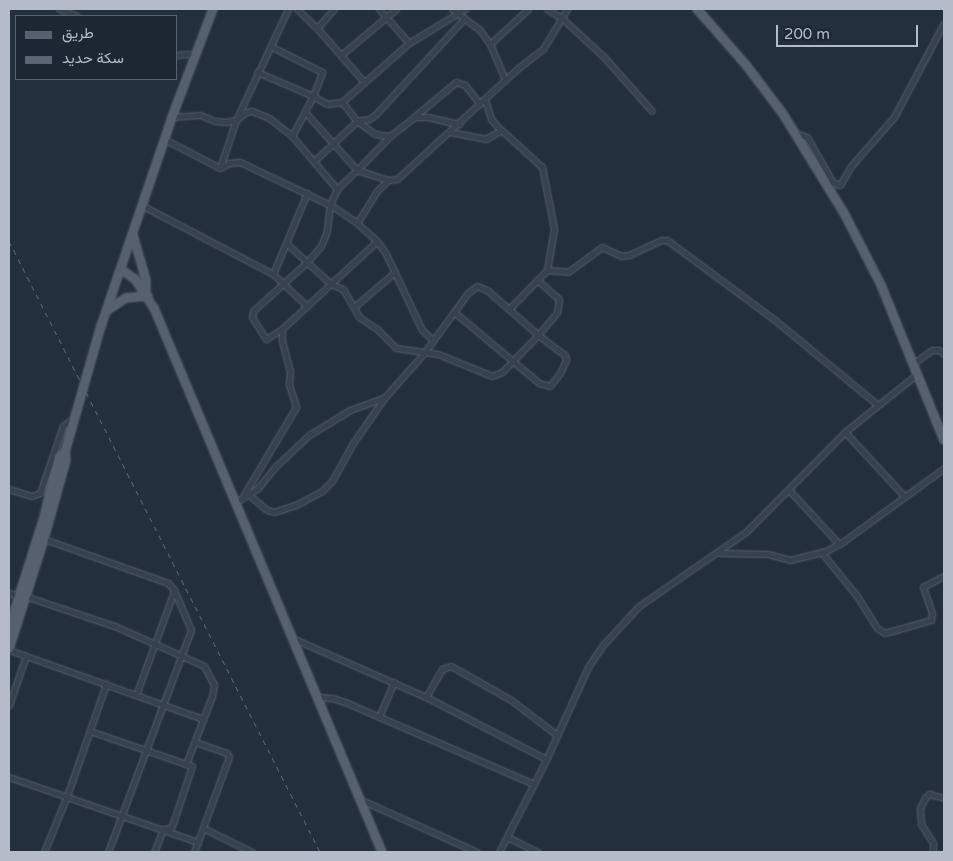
<!DOCTYPE html>
<html>
<head>
<meta charset="utf-8">
<style>
  body { margin:0 }
  #map { position:relative; width:953px; height:861px; overflow:hidden; background:#242f3e; font-family:"Varela Round",Vazirmatn,sans-serif }
  div>[style] { position:absolute }
  [style*='--x'] { left:calc(var(--x)*1px); top:calc(var(--y)*1px); width:calc(var(--w)*1px); rotate:calc(var(--a)*1deg) }
  .roads { filter:drop-shadow(0 0 1px #565f6c) drop-shadow(0 0 1px #565f6c) }
  .minor>* { height:5px; margin:-2.5px; padding:0 2.5px; transform-origin:2.5px; border-radius:2.5px; background:#38414e }
  .primary>* { height:8px; margin:-4px; padding:0 4px; transform-origin:4px; border-radius:4px; background:#56606e }
  .rail>* { height:1px; margin-top:-0.5px; transform-origin:0; background:repeating-linear-gradient(90deg,#5a6575 0 5px,transparent 0 10px) }
  span { translate:-50% -50%; white-space:nowrap; text-align:center; line-height:1.15; -webkit-text-stroke:4px #1d2633; paint-order:stroke }
  .frame { position:absolute; inset:0; border:10px solid #b4bcc9; pointer-events:none }
  .legend { position:absolute; left:15px; top:15px; width:162px; height:65px; box-sizing:border-box; background:#1d2633; border:1px solid #59626f; margin:0; padding:6px 9px; list-style:none; font-size:15px; color:#b4bcc9 }
  .legend li { display:flex; align-items:center; gap:10px; height:25px }
  .legend b { width:25px; border:1px solid #59626f }
  .scale { position:absolute; left:776px; top:25px; width:142px; height:22px; box-sizing:border-box; border:2px solid #b4bcc9; border-top:0; padding-left:6px; font-size:15px; line-height:18px; white-space:nowrap; color:#b4bcc9; -webkit-text-stroke:4px #1d2633; paint-order:stroke }
</style>
</head>
<body>
<div id="map">
  <div class="roads">
    <div class="minor">
      <div style="--x:59;--y:9;--w:19;--a:21"></div>
      <div style="--x:297;--y:9;--w:28;--a:44"></div>
      <div style="--x:317;--y:28;--w:72;--a:49"></div>
      <div style="--x:379;--y:9;--w:45;--a:48.6"></div>
      <div style="--x:452;--y:9;--w:34;--a:37"></div>
      <div style="--x:479;--y:29;--w:19;--a:54"></div>
      <div style="--x:490;--y:44;--w:39;--a:67"></div>
      <div style="--x:547;--y:9;--w:19;--a:32"></div>
      <div style="--x:563;--y:19;--w:56;--a:42.8"></div>
      <div style="--x:604;--y:57;--w:72;--a:48.4"></div>
      <div style="--x:317;--y:28;--w:25;--a:-48"></div>
      <div style="--x:490;--y:44;--w:52;--a:-42.6"></div>
      <div style="--x:176;--y:55;--w:11;--a:-5"></div>
      <div style="--x:187;--y:54;--w:8;--a:14"></div>
      <div style="--x:341;--y:55;--w:72;--a:-39.9"></div>
      <div style="--x:257;--y:72;--w:61;--a:23.2"></div>
      <div style="--x:313;--y:96;--w:26;--a:-69"></div>
      <div style="--x:322;--y:72;--w:58;--a:-153.4"></div>
      <div style="--x:485;--y:100;--w:20;--a:72"></div>
      <div style="--x:491;--y:119;--w:9;--a:49"></div>
      <div style="--x:497;--y:126;--w:61;--a:42.3"></div>
      <div style="--x:542;--y:167;--w:63;--a:79"></div>
      <div style="--x:554;--y:229;--w:42;--a:99.7"></div>
      <div style="--x:547;--y:270;--w:54;--a:134.3"></div>
      <div style="--x:342;--y:102;--w:89;--a:-41.4"></div>
      <div style="--x:409;--y:43;--w:66;--a:-31.3"></div>
      <div style="--x:305;--y:112;--w:78;--a:48.1"></div>
      <div style="--x:357;--y:170;--w:47;--a:-45.9"></div>
      <div style="--x:172;--y:117;--w:28;--a:-4"></div>
      <div style="--x:200;--y:115;--w:16;--a:22"></div>
      <div style="--x:215;--y:121;--w:11;--a:5"></div>
      <div style="--x:226;--y:122;--w:10;--a:-11"></div>
      <div style="--x:236;--y:120;--w:13;--a:-39"></div>
      <div style="--x:246;--y:112;--w:6;--a:-9"></div>
      <div style="--x:252;--y:111;--w:18;--a:22"></div>
      <div style="--x:269;--y:118;--w:29;--a:38"></div>
      <div style="--x:292;--y:136;--w:70;--a:49.7"></div>
      <div style="--x:337;--y:189;--w:17;--a:114"></div>
      <div style="--x:330;--y:205;--w:26;--a:97"></div>
      <div style="--x:327;--y:231;--w:16;--a:112"></div>
      <div style="--x:321;--y:246;--w:21;--a:131"></div>
      <div style="--x:307;--y:262;--w:73;--a:137.8"></div>
      <div style="--x:253;--y:311;--w:6;--a:99"></div>
      <div style="--x:252;--y:317;--w:26;--a:58"></div>
      <div style="--x:266;--y:339;--w:19;--a:-32"></div>
      <div style="--x:282;--y:329;--w:129;--a:-42.8"></div>
      <div style="--x:414;--y:117;--w:55;--a:-39.8"></div>
      <div style="--x:456;--y:82;--w:9;--a:18"></div>
      <div style="--x:465;--y:85;--w:24;--a:52"></div>
      <div style="--x:450;--y:132;--w:37;--a:11"></div>
      <div style="--x:486;--y:139;--w:17;--a:-31"></div>
      <div style="--x:797;--y:134;--w:10;--a:17"></div>
      <div style="--x:807;--y:137;--w:53;--a:60.5"></div>
      <div style="--x:833;--y:183;--w:7;--a:16"></div>
      <div style="--x:840;--y:185;--w:22;--a:-60"></div>
      <div style="--x:851;--y:166;--w:65;--a:-48.7"></div>
      <div style="--x:894;--y:117;--w:106;--a:-62"></div>
      <div style="--x:292;--y:136;--w:45;--a:-62.3"></div>
      <div style="--x:313;--y:96;--w:16;--a:30"></div>
      <div style="--x:327;--y:104;--w:15;--a:-8"></div>
      <div style="--x:342;--y:102;--w:24;--a:52"></div>
      <div style="--x:357;--y:121;--w:12;--a:-9"></div>
      <div style="--x:369;--y:119;--w:7;--a:-34"></div>
      <div style="--x:375;--y:115;--w:131;--a:-47.2"></div>
      <div style="--x:164;--y:139;--w:63;--a:27.4"></div>
      <div style="--x:220;--y:168;--w:10;--a:-29"></div>
      <div style="--x:229;--y:163;--w:11;--a:-5"></div>
      <div style="--x:240;--y:162;--w:102;--a:25.6"></div>
      <div style="--x:332;--y:206;--w:30;--a:34"></div>
      <div style="--x:357;--y:223;--w:27;--a:42"></div>
      <div style="--x:377;--y:241;--w:16;--a:55"></div>
      <div style="--x:386;--y:254;--w:84;--a:64.7"></div>
      <div style="--x:422;--y:330;--w:15;--a:42"></div>
      <div style="--x:314;--y:161;--w:59;--a:-42.9"></div>
      <div style="--x:357;--y:121;--w:22;--a:36"></div>
      <div style="--x:375;--y:134;--w:15;--a:8"></div>
      <div style="--x:390;--y:136;--w:31;--a:-38"></div>
      <div style="--x:414;--y:117;--w:14;--a:0"></div>
      <div style="--x:428;--y:117;--w:32;--a:13"></div>
      <div style="--x:220;--y:168;--w:51;--a:-71.6"></div>
      <div style="--x:236;--y:120;--w:123;--a:-64.9"></div>
      <div style="--x:337;--y:189;--w:28;--a:-44"></div>
      <div style="--x:357;--y:170;--w:33;--a:18"></div>
      <div style="--x:388;--y:180;--w:9;--a:-6"></div>
      <div style="--x:397;--y:179;--w:163;--a:-42.5"></div>
      <div style="--x:517;--y:69;--w:33;--a:-38"></div>
      <div style="--x:543;--y:49;--w:47;--a:-59"></div>
      <div style="--x:143;--y:206;--w:147;--a:27.6"></div>
      <div style="--x:273;--y:274;--w:88;--a:-67.2"></div>
      <div style="--x:357;--y:223;--w:38;--a:-58"></div>
      <div style="--x:377;--y:191;--w:16;--a:-45"></div>
      <div style="--x:286;--y:243;--w:61;--a:42.3"></div>
      <div style="--x:331;--y:284;--w:13;--a:23"></div>
      <div style="--x:343;--y:289;--w:32;--a:60"></div>
      <div style="--x:359;--y:317;--w:22;--a:34"></div>
      <div style="--x:377;--y:329;--w:27;--a:45"></div>
      <div style="--x:396;--y:348;--w:42;--a:8.1"></div>
      <div style="--x:438;--y:354;--w:58;--a:22.2"></div>
      <div style="--x:492;--y:376;--w:11;--a:-22"></div>
      <div style="--x:502;--y:372;--w:52;--a:-45.8"></div>
      <div style="--x:538;--y:335;--w:30;--a:-50"></div>
      <div style="--x:557;--y:312;--w:13;--a:-81"></div>
      <div style="--x:559;--y:299;--w:29;--a:-139"></div>
      <div style="--x:547;--y:270;--w:21;--a:5"></div>
      <div style="--x:568;--y:272;--w:42;--a:-36.3"></div>
      <div style="--x:602;--y:247;--w:21;--a:25"></div>
      <div style="--x:621;--y:256;--w:8;--a:-7"></div>
      <div style="--x:629;--y:255;--w:35;--a:-25"></div>
      <div style="--x:661;--y:240;--w:6;--a:0"></div>
      <div style="--x:667;--y:240;--w:136;--a:36.6"></div>
      <div style="--x:776;--y:321;--w:132;--a:39.5"></div>
      <div style="--x:273;--y:274;--w:47;--a:43.3"></div>
      <div style="--x:354;--y:307;--w:54;--a:-40.5"></div>
      <div style="--x:914;--y:363;--w:22;--a:-36"></div>
      <div style="--x:932;--y:350;--w:7;--a:0"></div>
      <div style="--x:939;--y:350;--w:6;--a:39"></div>
      <div style="--x:845;--y:432;--w:87;--a:47.3"></div>
      <div style="--x:9;--y:489;--w:24;--a:17"></div>
      <div style="--x:32;--y:496;--w:9;--a:-21"></div>
      <div style="--x:40;--y:493;--w:71;--a:-71.1"></div>
      <div style="--x:63;--y:426;--w:15;--a:-37"></div>
      <div style="--x:789;--y:490;--w:74;--a:47.2"></div>
      <div style="--x:249;--y:495;--w:23;--a:40"></div>
      <div style="--x:267;--y:510;--w:7;--a:16"></div>
      <div style="--x:274;--y:512;--w:23;--a:-18"></div>
      <div style="--x:296;--y:505;--w:30;--a:-28"></div>
      <div style="--x:322;--y:491;--w:14;--a:-45"></div>
      <div style="--x:332;--y:481;--w:43;--a:-61.1"></div>
      <div style="--x:353;--y:443;--w:56;--a:-55.2"></div>
      <div style="--x:242;--y:498;--w:106;--a:-59.3"></div>
      <div style="--x:296;--y:407;--w:24;--a:-107"></div>
      <div style="--x:289;--y:384;--w:13;--a:-86"></div>
      <div style="--x:290;--y:371;--w:30;--a:-105"></div>
      <div style="--x:282;--y:342;--w:13;--a:-90"></div>
      <div style="--x:236;--y:502;--w:26;--a:-32"></div>
      <div style="--x:258;--y:488;--w:27;--a:-51"></div>
      <div style="--x:275;--y:467;--w:47;--a:-43.3"></div>
      <div style="--x:309;--y:435;--w:48;--a:-31.4"></div>
      <div style="--x:350;--y:410;--w:37;--a:-20"></div>
      <div style="--x:385;--y:397;--w:59;--a:-48.4"></div>
      <div style="--x:424;--y:353;--w:51;--a:-53.8"></div>
      <div style="--x:454;--y:312;--w:24;--a:-54"></div>
      <div style="--x:468;--y:293;--w:11;--a:-38"></div>
      <div style="--x:477;--y:286;--w:11;--a:22"></div>
      <div style="--x:487;--y:290;--w:68;--a:41.4"></div>
      <div style="--x:538;--y:335;--w:34;--a:37"></div>
      <div style="--x:565;--y:355;--w:5;--a:79"></div>
      <div style="--x:566;--y:360;--w:14;--a:115"></div>
      <div style="--x:560;--y:373;--w:16;--a:128"></div>
      <div style="--x:550;--y:386;--w:11;--a:-165"></div>
      <div style="--x:539;--y:383;--w:111;--a:-140.1"></div>
      <div style="--x:44;--y:539;--w:132;--a:19.5"></div>
      <div style="--x:168;--y:583;--w:9;--a:49"></div>
      <div style="--x:174;--y:590;--w:43;--a:67"></div>
      <div style="--x:191;--y:630;--w:237;--a:110.5"></div>
      <div style="--x:719;--y:553;--w:49;--a:1.2"></div>
      <div style="--x:768;--y:554;--w:23;--a:15"></div>
      <div style="--x:790;--y:560;--w:37;--a:-14"></div>
      <div style="--x:826;--y:551;--w:21;--a:-29"></div>
      <div style="--x:844;--y:541;--w:124;--a:-36.1"></div>
      <div style="--x:822;--y:553;--w:55;--a:50.9"></div>
      <div style="--x:857;--y:596;--w:38;--a:58"></div>
      <div style="--x:877;--y:628;--w:9;--a:32"></div>
      <div style="--x:885;--y:633;--w:48;--a:-15.8"></div>
      <div style="--x:931;--y:620;--w:7;--a:-82"></div>
      <div style="--x:932;--y:613;--w:28;--a:-109"></div>
      <div style="--x:923;--y:587;--w:24;--a:-28"></div>
      <div style="--x:9;--y:593;--w:10;--a:17"></div>
      <div style="--x:25;--y:596;--w:97;--a:18.6"></div>
      <div style="--x:117;--y:627;--w:95;--a:24.1"></div>
      <div style="--x:204;--y:666;--w:21;--a:62"></div>
      <div style="--x:214;--y:685;--w:11;--a:100"></div>
      <div style="--x:212;--y:696;--w:73;--a:110.9"></div>
      <div style="--x:186;--y:764;--w:6;--a:18"></div>
      <div style="--x:192;--y:766;--w:60;--a:108.4"></div>
      <div style="--x:173;--y:823;--w:5;--a:112"></div>
      <div style="--x:171;--y:828;--w:8;--a:173"></div>
      <div style="--x:163;--y:829;--w:25;--a:111"></div>
      <div style="--x:292;--y:638;--w:146;--a:23.8"></div>
      <div style="--x:426;--y:697;--w:135;--a:27.3"></div>
      <div style="--x:9;--y:650;--w:18;--a:19"></div>
      <div style="--x:26;--y:656;--w:52;--a:109.1"></div>
      <div style="--x:26;--y:656;--w:188;--a:19.6"></div>
      <div style="--x:136;--y:695;--w:111;--a:-69.9"></div>
      <div style="--x:317;--y:697;--w:15;--a:4"></div>
      <div style="--x:332;--y:698;--w:14;--a:17"></div>
      <div style="--x:345;--y:702;--w:206;--a:23.5"></div>
      <div style="--x:426;--y:697;--w:32;--a:-60"></div>
      <div style="--x:442;--y:669;--w:9;--a:-18"></div>
      <div style="--x:451;--y:666;--w:69;--a:29.5"></div>
      <div style="--x:511;--y:700;--w:58;--a:37.3"></div>
      <div style="--x:379;--y:717;--w:38;--a:-67"></div>
      <div style="--x:90;--y:731;--w:102;--a:19"></div>
      <div style="--x:9;--y:777;--w:200;--a:19"></div>
      <div style="--x:359;--y:799;--w:129;--a:24.2"></div>
      <div style="--x:203;--y:828;--w:55;--a:26.1"></div>
      <div style="--x:507;--y:837;--w:34;--a:26"></div>
      <div style="--x:44;--y:852;--w:61;--a:-67.7"></div>
      <div style="--x:67;--y:796;--w:119;--a:-70.8"></div>
      <div style="--x:194;--y:852;--w:101;--a:-69.8"></div>
      <div style="--x:229;--y:757;--w:4;--a:-117"></div>
      <div style="--x:227;--y:753;--w:34;--a:-161"></div>
      <div style="--x:499;--y:852;--w:101;--a:-62.9"></div>
      <div style="--x:545;--y:762;--w:104;--a:-65.6"></div>
      <div style="--x:588;--y:667;--w:27;--a:-56"></div>
      <div style="--x:603;--y:645;--w:53;--a:-47.3"></div>
      <div style="--x:639;--y:606;--w:130;--a:-34.7"></div>
      <div style="--x:746;--y:532;--w:141;--a:-45.3"></div>
      <div style="--x:845;--y:432;--w:94;--a:-38.9"></div>
      <div style="--x:933;--y:852;--w:9;--a:-90"></div>
      <div style="--x:933;--y:843;--w:22;--a:-122"></div>
      <div style="--x:921;--y:824;--w:16;--a:-94"></div>
      <div style="--x:920;--y:808;--w:11;--a:-63"></div>
      <div style="--x:925;--y:798;--w:6;--a:-45"></div>
      <div style="--x:929;--y:794;--w:16;--a:15"></div>
    </div>
    <div class="primary">
      <div style="--x:697;--y:9;--w:74;--a:48.8"></div>
      <div style="--x:746;--y:65;--w:61;--a:52.9"></div>
      <div style="--x:783;--y:114;--w:116;--a:58.4"></div>
      <div style="--x:844;--y:213;--w:81;--a:62.8"></div>
      <div style="--x:881;--y:285;--w:167;--a:67.9"></div>
      <div style="--x:133;--y:235;--w:47;--a:73.9"></div>
      <div style="--x:146;--y:280;--w:13;--a:90"></div>
      <div style="--x:122;--y:270;--w:16;--a:35"></div>
      <div style="--x:135;--y:279;--w:35;--a:57"></div>
      <div style="--x:154;--y:308;--w:590;--a:67.26"></div>
      <div style="--x:108;--y:310;--w:22;--a:-34"></div>
      <div style="--x:126;--y:298;--w:22;--a:-5"></div>
      <div style="--x:9;--y:628;--w:116;--a:-72.5"></div>
      <div style="--x:44;--y:517;--w:62;--a:-76"></div>
      <div style="--x:59;--y:457;--w:8;--a:-40"></div>
      <div style="--x:9;--y:649;--w:115;--a:-72.3"></div>
      <div style="--x:44;--y:539;--w:82;--a:-74.4"></div>
      <div style="--x:66;--y:460;--w:8;--a:-97"></div>
      <div style="--x:65;--y:452;--w:131;--a:-74.1"></div>
      <div style="--x:101;--y:326;--w:221;--a:-71.2"></div>
      <div style="--x:172;--y:117;--w:116;--a:-69.2"></div>
    </div>
  </div>
  <div class="rail">
    <div style="--x:9;--y:241;--w:686;--a:63.02"></div>
  </div>
  <div class="frame"></div>
  <ul class="legend">
  <li><b style="height:6px;background:#56606e"></b>طريق</li>
  <li><b style="height:6px;background:#5a6575"></b>سكة حديد</li>
  </ul>
  <div class="scale">200 m</div>
</div>
</body>
</html>
